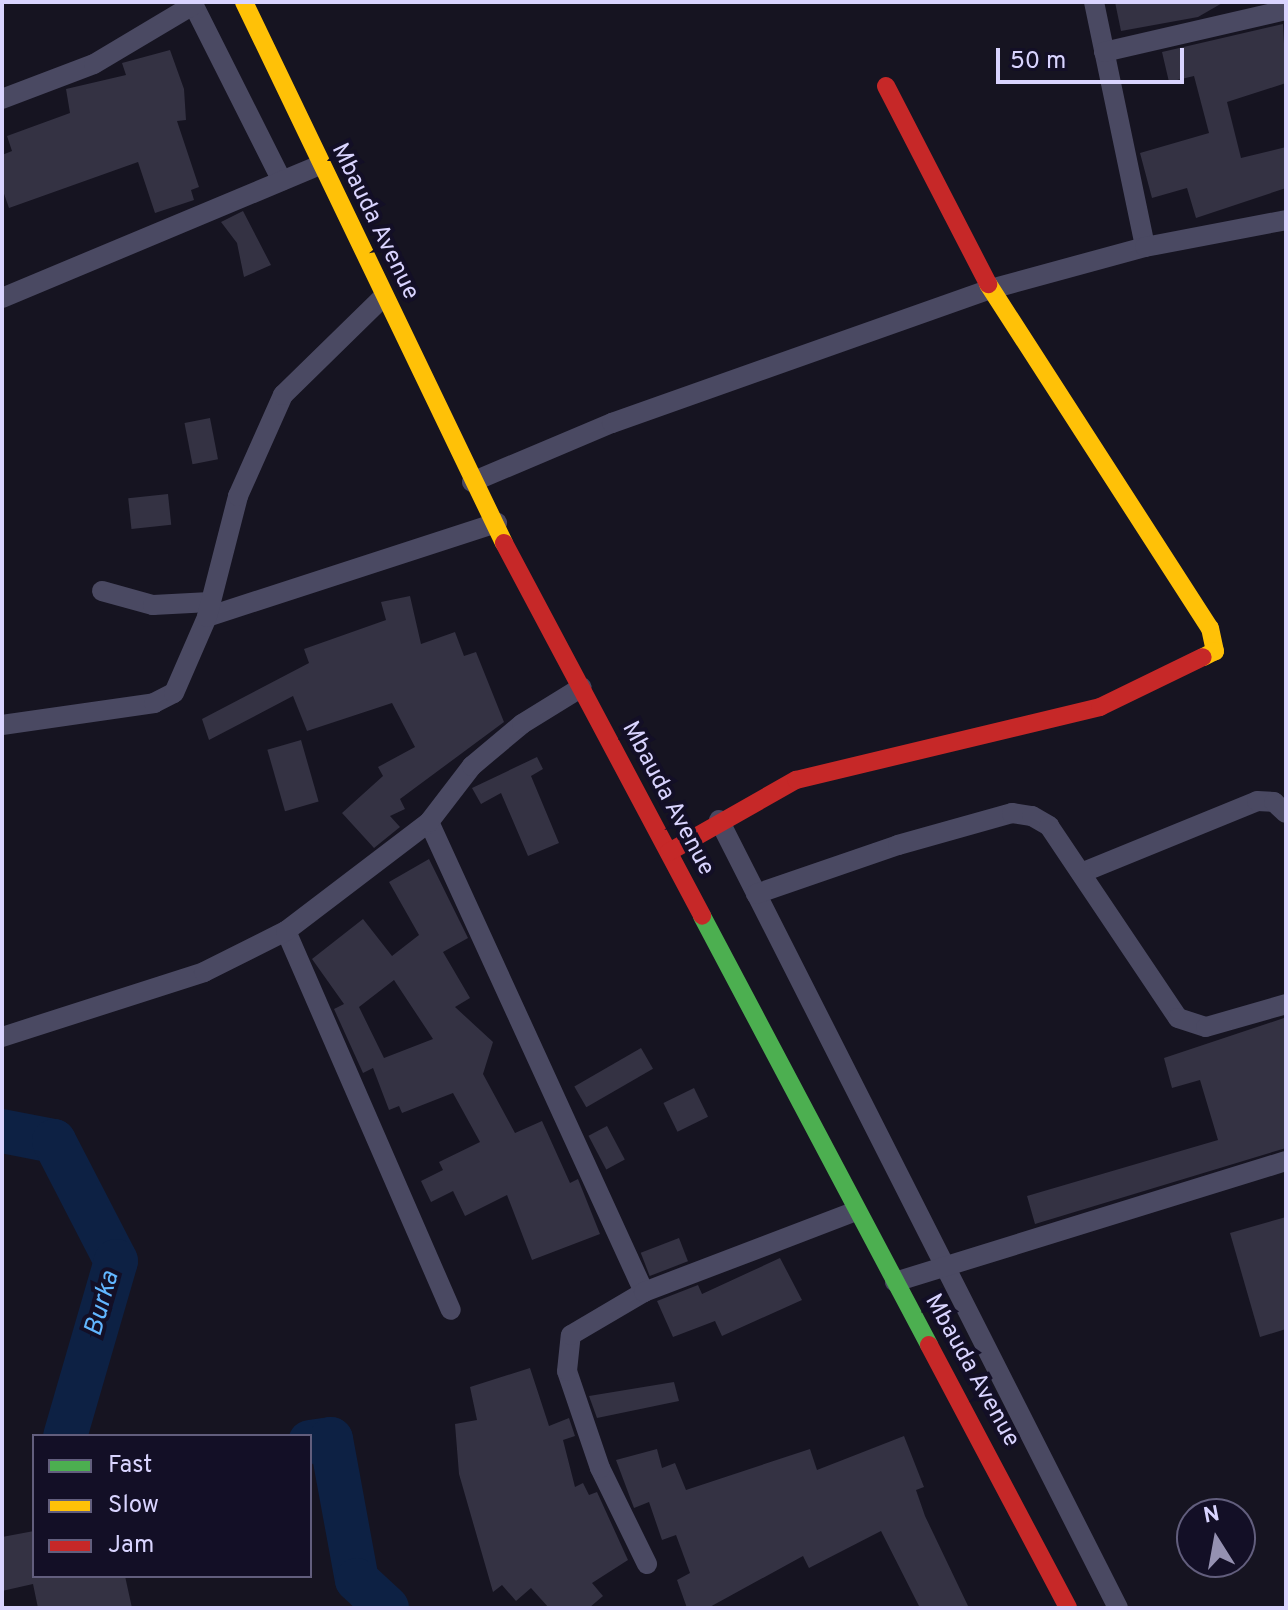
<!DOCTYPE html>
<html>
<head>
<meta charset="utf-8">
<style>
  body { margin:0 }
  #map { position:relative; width:1288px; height:1610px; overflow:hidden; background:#161421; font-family:Overpass,sans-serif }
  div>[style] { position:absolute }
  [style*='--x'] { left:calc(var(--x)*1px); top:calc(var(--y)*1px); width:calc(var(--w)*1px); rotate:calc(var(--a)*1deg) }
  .river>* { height:44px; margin:-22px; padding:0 22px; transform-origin:22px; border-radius:22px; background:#0d2144 }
  .building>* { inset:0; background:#343243; transform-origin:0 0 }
  .street>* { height:20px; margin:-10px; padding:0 10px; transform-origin:10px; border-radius:10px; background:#4a4962 }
  .fast>* { height:18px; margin:-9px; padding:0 9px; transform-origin:9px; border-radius:9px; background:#4caf50 }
  .slow>* { height:18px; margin:-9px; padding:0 9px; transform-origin:9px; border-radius:9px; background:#ffc107 }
  .jam>* { height:18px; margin:-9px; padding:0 9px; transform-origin:9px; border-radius:9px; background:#c62828 }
  span { translate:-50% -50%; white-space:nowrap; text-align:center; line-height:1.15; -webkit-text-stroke:8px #130f26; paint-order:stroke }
  .street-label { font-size:24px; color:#d9d4ff }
  .water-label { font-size:26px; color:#62b6ff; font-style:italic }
  .frame { position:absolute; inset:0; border:4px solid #d9d4ff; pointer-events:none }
  .legend { position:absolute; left:32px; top:1434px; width:280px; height:144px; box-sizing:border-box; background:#130f26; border:2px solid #625e7d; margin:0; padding:10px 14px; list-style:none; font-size:24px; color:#d9d4ff }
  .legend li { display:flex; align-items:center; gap:16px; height:40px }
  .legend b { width:40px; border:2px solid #625e7d }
  .north { position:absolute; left:1176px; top:1498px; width:80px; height:80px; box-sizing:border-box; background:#130f26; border:2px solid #625e7d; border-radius:50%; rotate:349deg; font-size:22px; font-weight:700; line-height:32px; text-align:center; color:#d9d4ff }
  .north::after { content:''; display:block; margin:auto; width:28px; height:36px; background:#9591b1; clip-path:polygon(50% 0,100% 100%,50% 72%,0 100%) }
  .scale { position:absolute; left:996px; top:48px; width:188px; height:36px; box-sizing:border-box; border:4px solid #d9d4ff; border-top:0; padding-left:10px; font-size:24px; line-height:28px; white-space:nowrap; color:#d9d4ff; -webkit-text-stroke:6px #130f26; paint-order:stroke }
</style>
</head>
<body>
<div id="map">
  <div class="river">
    <div style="--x:2;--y:1131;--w:53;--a:10.9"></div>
    <div style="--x:54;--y:1141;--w:135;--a:62.7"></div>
    <div style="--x:116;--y:1261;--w:182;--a:106.2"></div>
    <div style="--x:310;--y:1442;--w:21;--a:-8"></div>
    <div style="--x:331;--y:1439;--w:143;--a:79.6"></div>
    <div style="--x:357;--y:1580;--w:41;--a:43"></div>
  </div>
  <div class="building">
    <div style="clip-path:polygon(1115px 2px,1224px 2px,1198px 17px,1121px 31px)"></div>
    <div style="clip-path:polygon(1283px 24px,1286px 83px,1227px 102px,1241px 158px,1286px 147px,1286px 188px,1196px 218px,1187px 188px,1152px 198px,1140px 153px,1209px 133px,1194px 76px,1169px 82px,1162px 52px)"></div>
    <div style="clip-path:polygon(170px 50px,184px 89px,186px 120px,177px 121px,199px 187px,191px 190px,194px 200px,155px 213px,138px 162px,9px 208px,2px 188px,2px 155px,12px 151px,7px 136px,70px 113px,66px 89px,126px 75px,122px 63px)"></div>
    <div style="clip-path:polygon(243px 211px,271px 265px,244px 277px,237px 243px,221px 222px)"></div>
    <div style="left:210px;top:418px;width:42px;height:26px;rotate:79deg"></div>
    <div style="left:168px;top:494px;width:31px;height:40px;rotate:84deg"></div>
    <div style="clip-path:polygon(410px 596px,421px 644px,455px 632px,464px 656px,476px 652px,504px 722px,400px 799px,405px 809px,390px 816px,400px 827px,374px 848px,342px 813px,383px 776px,378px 767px,415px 747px,392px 703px,307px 731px,293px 696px,209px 740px,202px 719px,309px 663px,304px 649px,386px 620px,381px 602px)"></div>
    <div style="left:301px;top:740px;width:64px;height:35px;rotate:74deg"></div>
    <div style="clip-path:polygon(537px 757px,543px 769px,531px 776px,559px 843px,528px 856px,501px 793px,481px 804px,472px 788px)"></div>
    <div style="clip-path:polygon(evenodd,429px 859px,468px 938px,443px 952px,470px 998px,455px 1007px,493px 1042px,483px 1074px,515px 1133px,542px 1121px,570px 1183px,578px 1179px,600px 1234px,532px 1260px,507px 1195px,465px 1216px,453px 1191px,431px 1202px,421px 1181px,443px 1170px,439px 1162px,480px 1142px,453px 1093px,402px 1113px,399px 1106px,389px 1110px,373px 1068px,363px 1073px,334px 1009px,344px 1004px,312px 959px,363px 919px,392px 956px,419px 935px,389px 882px,429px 859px,394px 980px,433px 1039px,384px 1058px,359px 1007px,394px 980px)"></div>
    <div style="clip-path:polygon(1284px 1018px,1286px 1148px,1035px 1224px,1027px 1196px,1218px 1140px,1200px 1080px,1172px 1088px,1164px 1058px)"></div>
    <div style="left:641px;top:1048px;width:24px;height:77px;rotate:60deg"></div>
    <div style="left:694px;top:1088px;width:32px;height:34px;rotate:64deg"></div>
    <div style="left:607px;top:1126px;width:38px;height:21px;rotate:62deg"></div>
    <div style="clip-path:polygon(1286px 1217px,1286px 1329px,1260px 1337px,1230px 1233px)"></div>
    <div style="left:679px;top:1238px;width:25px;height:41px;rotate:69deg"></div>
    <div style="clip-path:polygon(780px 1258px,802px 1300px,722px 1336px,715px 1321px,673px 1337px,657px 1301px,698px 1285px,702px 1294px)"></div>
    <div style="clip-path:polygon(530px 1368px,549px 1426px,569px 1418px,575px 1436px,563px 1440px,575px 1487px,583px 1483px,589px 1495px,597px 1492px,628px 1560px,592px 1583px,603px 1596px,589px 1608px,549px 1608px,531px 1588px,516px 1601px,502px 1585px,493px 1592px,459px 1474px,455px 1424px,477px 1420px,470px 1387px)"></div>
    <div style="clip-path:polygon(674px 1382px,679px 1401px,597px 1418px,589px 1396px)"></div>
    <div style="clip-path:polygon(904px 1436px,924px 1487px,916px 1490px,925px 1516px,969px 1608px,920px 1608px,881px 1531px,809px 1568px,803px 1556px,708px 1608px,687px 1608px,677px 1580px,690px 1573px,676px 1535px,662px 1540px,649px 1502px,634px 1508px,616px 1460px,657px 1449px,662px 1468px,675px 1463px,686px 1490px,810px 1449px,817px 1470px)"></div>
    <div style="clip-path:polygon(34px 1531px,34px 1576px,125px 1576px,132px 1608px,38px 1608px,33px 1584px,2px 1591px,2px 1537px)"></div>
  </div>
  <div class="street">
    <div style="--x:192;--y:2;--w:200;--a:63.3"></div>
    <div style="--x:1094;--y:2;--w:250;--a:78.2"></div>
    <div style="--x:1104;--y:52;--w:187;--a:-13"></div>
    <div style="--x:2;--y:99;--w:98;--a:-20.8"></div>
    <div style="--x:94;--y:64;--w:115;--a:-30.8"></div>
    <div style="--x:2;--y:298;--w:345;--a:-22.7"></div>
    <div style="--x:472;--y:482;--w:152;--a:-22.9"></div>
    <div style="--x:612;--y:423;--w:402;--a:-19.5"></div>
    <div style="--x:991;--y:289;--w:160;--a:-15.3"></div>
    <div style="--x:1145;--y:247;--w:144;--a:-10.8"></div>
    <div style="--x:102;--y:591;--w:53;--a:15.4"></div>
    <div style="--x:153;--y:605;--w:57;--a:-3"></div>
    <div style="--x:207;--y:617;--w:305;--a:-18"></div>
    <div style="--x:2;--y:725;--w:154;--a:-8.2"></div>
    <div style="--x:154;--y:703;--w:22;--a:-27"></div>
    <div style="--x:174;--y:693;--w:83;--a:-66.5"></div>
    <div style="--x:207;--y:617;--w:125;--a:-75.6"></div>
    <div style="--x:238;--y:496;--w:111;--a:-66"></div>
    <div style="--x:283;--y:395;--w:140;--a:-44.4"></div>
    <div style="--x:719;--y:820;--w:883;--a:63.14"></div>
    <div style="--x:429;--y:822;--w:517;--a:65.42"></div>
    <div style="--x:1081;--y:873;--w:190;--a:-22.2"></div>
    <div style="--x:1257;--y:801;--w:17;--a:3"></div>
    <div style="--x:1274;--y:802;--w:16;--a:43"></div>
    <div style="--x:756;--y:894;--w:150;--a:-19"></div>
    <div style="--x:898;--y:845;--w:118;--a:-15.7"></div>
    <div style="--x:1012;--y:813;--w:20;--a:9"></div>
    <div style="--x:1032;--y:816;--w:20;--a:30"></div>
    <div style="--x:1049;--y:826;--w:231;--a:56.1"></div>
    <div style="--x:1178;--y:1018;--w:29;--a:18"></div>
    <div style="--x:1206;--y:1027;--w:83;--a:-16"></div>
    <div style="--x:286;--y:931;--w:413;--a:66.5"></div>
    <div style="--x:2;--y:1037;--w:212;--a:-17.8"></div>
    <div style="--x:204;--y:972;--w:92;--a:-26.6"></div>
    <div style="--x:286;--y:931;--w:180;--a:-37.3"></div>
    <div style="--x:429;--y:822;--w:71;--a:-52.5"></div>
    <div style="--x:472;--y:766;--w:65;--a:-40"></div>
    <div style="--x:522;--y:724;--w:70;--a:-31.7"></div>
    <div style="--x:895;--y:1282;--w:409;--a:-17.2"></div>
    <div style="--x:647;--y:1564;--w:107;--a:-116.1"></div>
    <div style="--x:600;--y:1468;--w:102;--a:-108.8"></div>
    <div style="--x:567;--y:1371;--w:36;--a:-84"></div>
    <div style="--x:571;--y:1335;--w:85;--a:-30.5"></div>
    <div style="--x:644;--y:1292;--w:227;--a:-20.9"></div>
  </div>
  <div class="fast">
    <div style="--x:702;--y:916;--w:485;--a:62.1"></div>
  </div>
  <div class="slow">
    <div style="--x:244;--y:2;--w:600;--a:64.33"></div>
    <div style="--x:988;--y:284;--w:409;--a:57.2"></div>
    <div style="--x:1210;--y:628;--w:24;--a:78"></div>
    <div style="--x:1215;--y:651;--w:13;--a:153"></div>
  </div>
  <div class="jam">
    <div style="--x:886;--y:86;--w:223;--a:62.7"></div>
    <div style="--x:504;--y:543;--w:422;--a:62"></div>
    <div style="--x:669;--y:852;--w:146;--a:-29.6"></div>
    <div style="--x:796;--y:780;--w:313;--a:-13.5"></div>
    <div style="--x:1100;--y:707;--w:114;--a:-25.9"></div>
    <div style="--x:929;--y:1345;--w:297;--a:62.1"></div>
  </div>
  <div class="street-label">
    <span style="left:374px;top:222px;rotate:64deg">Mbauda Avenue</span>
    <span style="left:667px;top:799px;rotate:62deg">Mbauda Avenue</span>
    <span style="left:971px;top:1371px;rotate:61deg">Mbauda Avenue</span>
  </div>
  <div class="water-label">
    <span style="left:103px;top:1304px;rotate:-74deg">Burka</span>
  </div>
  <div class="frame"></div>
  <ul class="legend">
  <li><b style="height:10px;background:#4caf50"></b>Fast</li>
  <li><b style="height:10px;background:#ffc107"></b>Slow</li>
  <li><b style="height:10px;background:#c62828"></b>Jam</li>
  </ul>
  <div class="north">N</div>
  <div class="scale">50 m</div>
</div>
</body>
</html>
